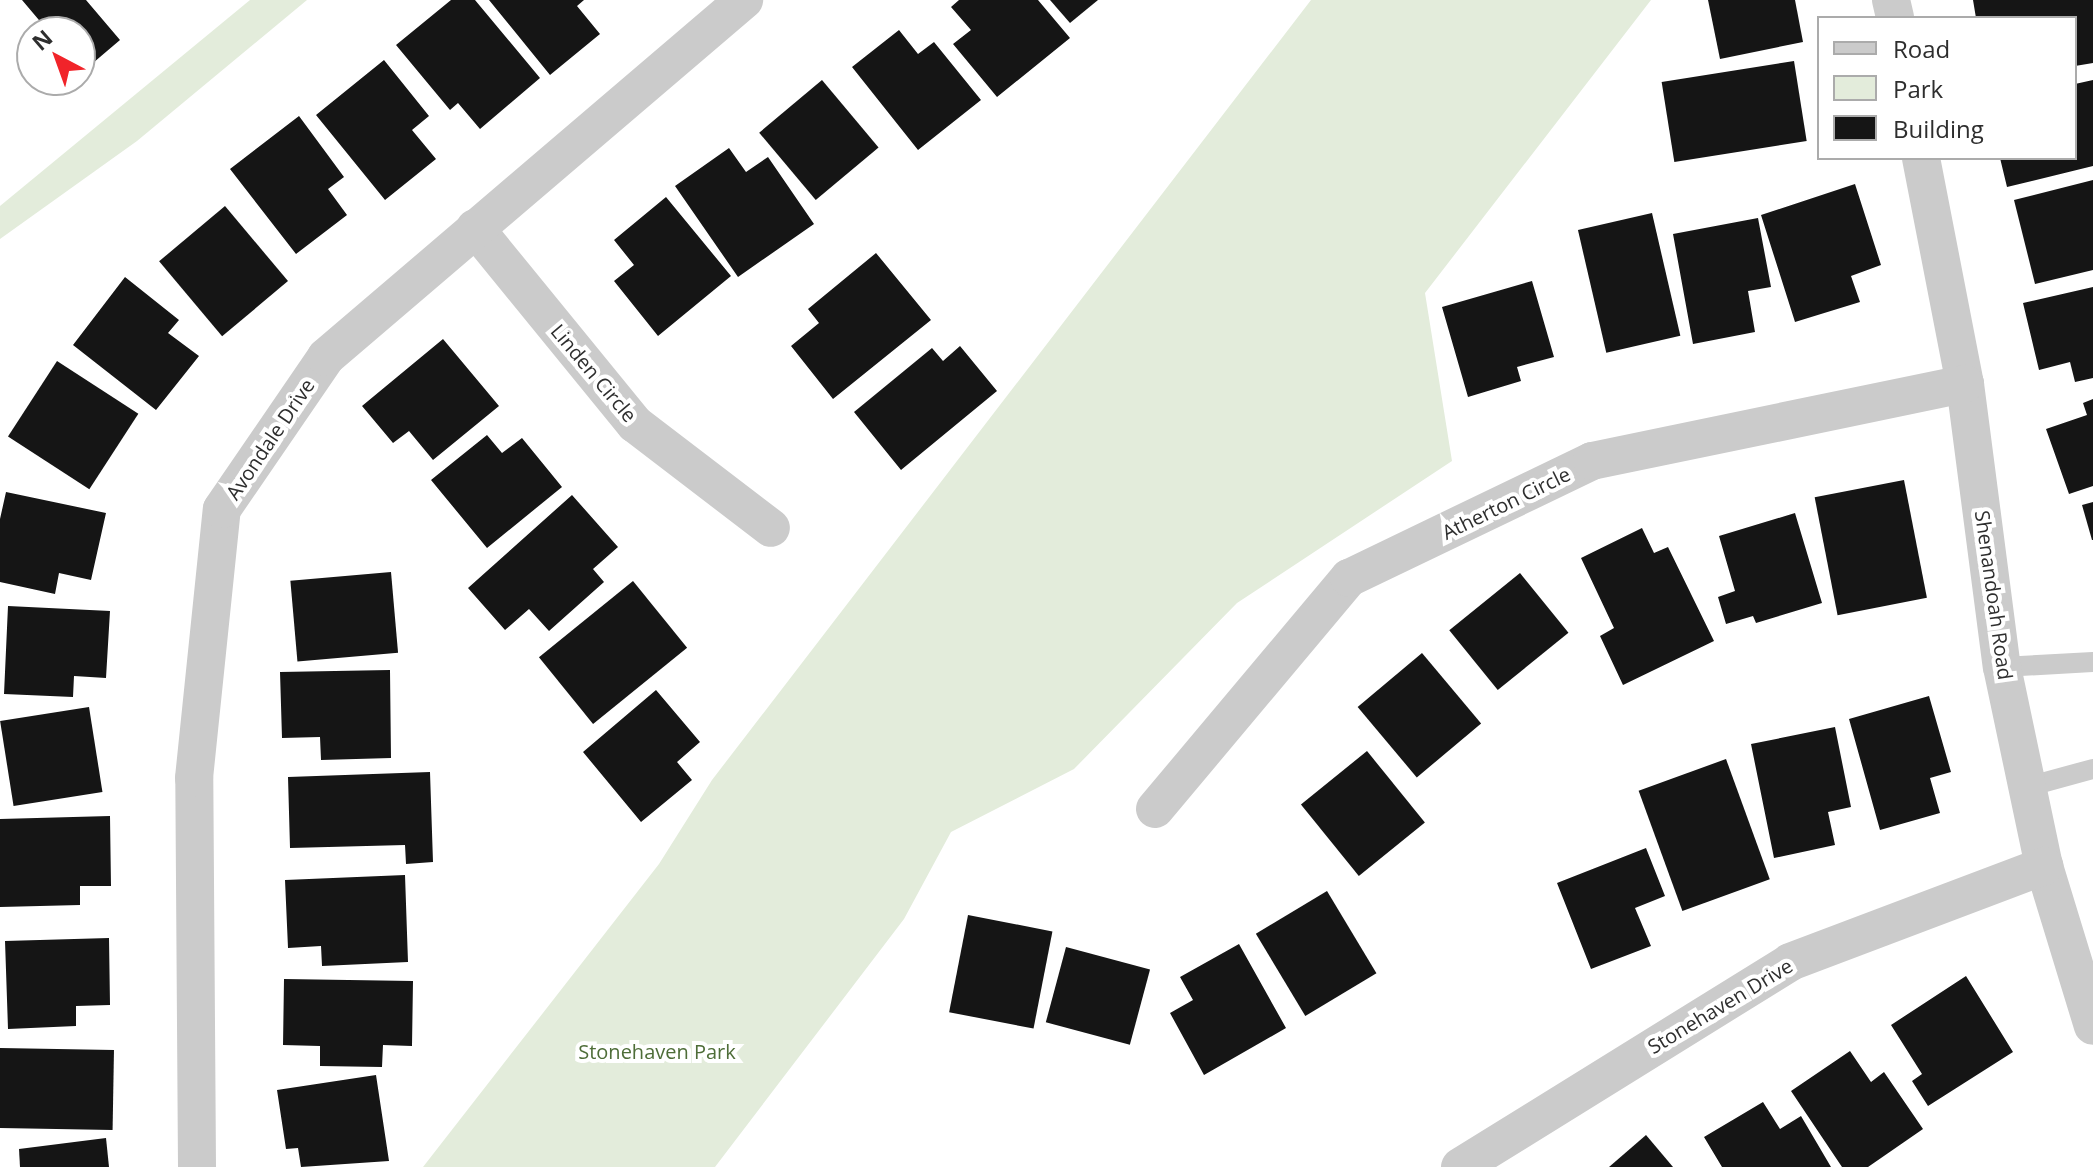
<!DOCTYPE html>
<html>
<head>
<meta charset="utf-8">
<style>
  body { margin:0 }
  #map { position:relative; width:2093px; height:1167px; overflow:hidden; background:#fff; font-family:"Open Sans",sans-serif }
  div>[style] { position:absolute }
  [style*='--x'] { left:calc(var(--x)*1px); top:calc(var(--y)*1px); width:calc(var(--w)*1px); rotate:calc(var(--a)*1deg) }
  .green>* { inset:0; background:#e3ecdb }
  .building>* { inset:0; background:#151515; transform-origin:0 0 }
  .lane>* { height:20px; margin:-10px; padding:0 10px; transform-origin:10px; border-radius:10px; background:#cbcbcb }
  .street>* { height:38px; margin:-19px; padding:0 19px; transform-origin:19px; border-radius:19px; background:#cbcbcb }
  span { translate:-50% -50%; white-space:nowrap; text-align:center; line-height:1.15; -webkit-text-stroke:8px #fff; paint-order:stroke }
  .street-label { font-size:20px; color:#2e2e2e }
  .park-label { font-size:20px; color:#4e6d38 }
  .legend { position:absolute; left:1817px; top:16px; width:260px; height:144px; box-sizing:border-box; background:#fff; border:2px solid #ababab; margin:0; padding:10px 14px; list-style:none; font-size:24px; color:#2e2e2e }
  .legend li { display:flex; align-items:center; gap:16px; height:40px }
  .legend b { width:40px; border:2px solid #ababab }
  .north { position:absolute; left:16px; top:16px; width:80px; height:80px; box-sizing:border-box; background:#fff; border:2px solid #ababab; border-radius:50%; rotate:319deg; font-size:22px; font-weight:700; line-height:32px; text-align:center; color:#2e2e2e }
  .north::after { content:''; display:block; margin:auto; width:28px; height:36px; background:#f1242a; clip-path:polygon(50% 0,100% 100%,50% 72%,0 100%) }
</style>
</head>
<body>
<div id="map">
  <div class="green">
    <div style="clip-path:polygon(250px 0,307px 0,137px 141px,0 239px,0 206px)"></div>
    <div style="clip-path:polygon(1311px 0,1651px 0,1425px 293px,1452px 461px,1237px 603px,1074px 769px,951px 832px,904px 919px,715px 1167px,423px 1167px,659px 864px,712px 780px)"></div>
  </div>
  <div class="building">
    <div style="clip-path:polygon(22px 0,86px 0,120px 40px,80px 74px,80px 32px,37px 32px,44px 26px)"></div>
    <div style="clip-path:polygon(451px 0,475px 0,540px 78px,480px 129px,458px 103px,450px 110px,396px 45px)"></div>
    <div style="clip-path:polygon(489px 0,584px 0,577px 6px,600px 34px,550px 75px)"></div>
    <div style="clip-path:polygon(959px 0,1038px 0,1070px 38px,997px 97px,953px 44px,971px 30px,951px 7px)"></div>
    <div style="clip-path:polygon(1050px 0,1098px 0,1070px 23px)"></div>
    <div style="clip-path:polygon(1708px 0,1795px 0,1803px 42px,1720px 59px)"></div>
    <div style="clip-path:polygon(1973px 0,2093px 0,2093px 63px,2075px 66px,2075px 18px,1976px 18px)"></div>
    <div style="clip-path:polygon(899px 30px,918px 54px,934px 42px,981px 100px,918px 150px,852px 67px)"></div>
    <div style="clip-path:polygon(32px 36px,32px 63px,19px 47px)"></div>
    <div style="clip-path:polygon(384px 60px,429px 116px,412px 130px,436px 159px,385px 200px,316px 115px)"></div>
    <div style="left:1794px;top:61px;width:81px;height:134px;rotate:81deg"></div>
    <div style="clip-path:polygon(47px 80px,72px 80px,57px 93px)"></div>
    <div style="left:822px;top:80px;width:88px;height:82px;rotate:50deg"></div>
    <div style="clip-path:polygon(2093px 80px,2093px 166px,2007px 187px,2000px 158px,2075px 158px,2075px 84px)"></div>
    <div style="clip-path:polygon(299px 116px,344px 177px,328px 189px,347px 215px,296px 254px,230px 169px)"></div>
    <div style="clip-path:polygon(729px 148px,746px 172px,768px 157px,814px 224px,738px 277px,675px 186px)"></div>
    <div style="clip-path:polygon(2093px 180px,2093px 270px,2035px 284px,2014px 200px)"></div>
    <div style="clip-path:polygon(1855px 184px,1881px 265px,1851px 276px,1860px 302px,1795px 322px,1761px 215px)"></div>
    <div style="clip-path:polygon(666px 197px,731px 276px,658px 336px,614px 281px,634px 265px,614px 240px)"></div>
    <div style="left:225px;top:206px;width:98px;height:86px;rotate:50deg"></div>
    <div style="left:1652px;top:213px;width:126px;height:76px;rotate:77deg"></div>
    <div style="clip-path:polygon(1758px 218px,1771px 287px,1748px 291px,1755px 332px,1693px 344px,1673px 234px)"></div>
    <div style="clip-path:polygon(876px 253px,931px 320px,833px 399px,791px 346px,819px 323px,808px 309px)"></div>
    <div style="clip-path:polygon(125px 277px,179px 320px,168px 333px,199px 356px,156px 410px,73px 345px)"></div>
    <div style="clip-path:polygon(1532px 281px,1554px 357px,1517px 367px,1521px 381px,1468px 397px,1442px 307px)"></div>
    <div style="clip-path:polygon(2093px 287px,2093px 378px,2075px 382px,2070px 362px,2039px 370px,2023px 303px)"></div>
    <div style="clip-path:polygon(443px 339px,499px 406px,433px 460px,409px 431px,393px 443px,362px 406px)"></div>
    <div style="clip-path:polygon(960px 346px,997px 391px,901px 470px,854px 412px,932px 348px,943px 361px)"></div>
    <div style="left:57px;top:361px;width:97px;height:90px;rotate:33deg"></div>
    <div style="clip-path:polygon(2093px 399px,2093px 486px,2069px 494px,2046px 429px,2087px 415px,2083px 403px)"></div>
    <div style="clip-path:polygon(487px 435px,502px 453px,522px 438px,562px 487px,487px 548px,431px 480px)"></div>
    <div style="left:1904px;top:480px;width:120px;height:91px;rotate:79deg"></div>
    <div style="clip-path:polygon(6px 492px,106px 513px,91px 580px,59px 573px,55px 594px,0 582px,0 519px)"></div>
    <div style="clip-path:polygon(572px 495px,618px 547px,593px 569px,604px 582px,549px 631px,529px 609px,505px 630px,468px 588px)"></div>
    <div style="clip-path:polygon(2093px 502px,2093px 540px,2092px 540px,2082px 505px)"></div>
    <div style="clip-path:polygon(1795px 513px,1822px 603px,1756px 623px,1753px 616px,1726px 624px,1718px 597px,1735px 591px,1719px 536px)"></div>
    <div style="clip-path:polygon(1642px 528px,1654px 553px,1668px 547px,1714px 641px,1623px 685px,1600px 636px,1614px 628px,1581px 558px)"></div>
    <div style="left:391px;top:572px;width:81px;height:101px;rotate:85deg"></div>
    <div style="left:1520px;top:573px;width:77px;height:91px;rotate:51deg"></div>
    <div style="left:633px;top:581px;width:86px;height:121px;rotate:51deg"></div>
    <div style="clip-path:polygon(8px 606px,110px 611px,106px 678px,74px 676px,73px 697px,4px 694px)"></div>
    <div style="left:1422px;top:653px;width:92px;height:84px;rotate:50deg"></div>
    <div style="clip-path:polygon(390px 670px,391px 758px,321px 760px,320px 737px,282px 738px,280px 672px)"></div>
    <div style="clip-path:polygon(656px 690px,700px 742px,677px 762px,692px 780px,641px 822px,583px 752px)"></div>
    <div style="clip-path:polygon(1929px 696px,1951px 772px,1930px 778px,1940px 813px,1880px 830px,1849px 719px)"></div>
    <div style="left:89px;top:707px;width:86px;height:90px;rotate:81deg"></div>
    <div style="clip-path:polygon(1835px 727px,1851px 807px,1828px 812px,1835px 845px,1774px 858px,1751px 744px)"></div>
    <div style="left:1367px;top:751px;width:92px;height:85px;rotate:51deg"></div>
    <div style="left:1726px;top:759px;width:128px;height:93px;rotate:70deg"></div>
    <div style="clip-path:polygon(430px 772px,433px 862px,406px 864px,405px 845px,290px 848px,288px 777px)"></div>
    <div style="clip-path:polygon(110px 816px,111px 886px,80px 886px,80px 905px,0 907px,0 819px)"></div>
    <div style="clip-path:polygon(1646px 848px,1665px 896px,1635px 908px,1651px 946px,1591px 969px,1557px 883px)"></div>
    <div style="clip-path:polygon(405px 875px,408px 962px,322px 966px,321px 946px,288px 948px,285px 880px)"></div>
    <div style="left:1327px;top:891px;width:96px;height:83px;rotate:59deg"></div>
    <div style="left:968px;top:915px;width:86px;height:99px;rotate:11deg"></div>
    <div style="clip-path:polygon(109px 938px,110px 1005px,76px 1006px,76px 1026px,8px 1029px,5px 941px)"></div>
    <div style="clip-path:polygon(1239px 944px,1286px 1028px,1204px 1075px,1170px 1013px,1193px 1000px,1180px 977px)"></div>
    <div style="left:1066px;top:947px;width:87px;height:78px;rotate:15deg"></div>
    <div style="clip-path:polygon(1966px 976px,2013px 1052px,1928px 1106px,1912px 1081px,1922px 1074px,1891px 1025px)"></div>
    <div style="clip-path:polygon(284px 979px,413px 981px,412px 1046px,383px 1045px,382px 1067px,320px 1066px,320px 1046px,283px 1045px)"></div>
    <div style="left:0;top:1048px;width:114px;height:80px;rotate:1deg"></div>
    <div style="clip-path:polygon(1850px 1051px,1871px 1082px,1884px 1072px,1923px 1129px,1868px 1167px,1842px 1167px,1791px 1091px)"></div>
    <div style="clip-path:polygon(376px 1075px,389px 1161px,301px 1167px,298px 1148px,286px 1149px,277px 1090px)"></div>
    <div style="clip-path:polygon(1763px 1102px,1780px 1129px,1801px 1116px,1831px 1167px,1722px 1167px,1704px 1137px)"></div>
    <div style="clip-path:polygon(1646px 1135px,1673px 1167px,1609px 1167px)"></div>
    <div style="clip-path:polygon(106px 1138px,109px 1167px,20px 1167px,19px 1149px)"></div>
  </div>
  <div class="lane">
    <div style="--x:2002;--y:667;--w:91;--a:-3.1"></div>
    <div style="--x:2027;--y:787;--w:68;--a:-15.3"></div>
  </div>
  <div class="street">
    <div style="--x:1891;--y:0;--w:18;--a:77"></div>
    <div style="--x:1921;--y:158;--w:230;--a:79"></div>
    <div style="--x:1965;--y:384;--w:285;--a:82.6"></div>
    <div style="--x:2002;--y:667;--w:203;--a:78.1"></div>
    <div style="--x:2044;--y:866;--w:167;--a:73"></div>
    <div style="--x:475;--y:228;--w:253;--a:50.8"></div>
    <div style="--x:635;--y:424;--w:171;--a:37.4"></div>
    <div style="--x:1155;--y:809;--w:302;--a:-50"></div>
    <div style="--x:1349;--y:578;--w:270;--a:-25.7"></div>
    <div style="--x:1592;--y:461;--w:381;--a:-11.7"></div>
    <div style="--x:197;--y:1167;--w:389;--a:-90.4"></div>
    <div style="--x:194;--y:778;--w:270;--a:-84.1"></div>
    <div style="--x:222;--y:509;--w:184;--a:-55.6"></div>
    <div style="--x:326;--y:357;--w:550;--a:-40.5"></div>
    <div style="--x:1460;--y:1167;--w:388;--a:-31.8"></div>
    <div style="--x:1790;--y:962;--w:272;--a:-20.7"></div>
  </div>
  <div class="street-label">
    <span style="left:594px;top:373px;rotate:50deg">Linden Circle</span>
    <span style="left:270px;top:439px;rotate:-56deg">Avondale Drive</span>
    <span style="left:1506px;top:503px;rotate:-26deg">Atherton Circle</span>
    <span style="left:1994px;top:595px;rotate:82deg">Shenandoah Road</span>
    <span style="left:1720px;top:1006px;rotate:-31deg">Stonehaven Drive</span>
  </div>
  <div class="park-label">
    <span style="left:657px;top:1051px">Stonehaven Park</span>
  </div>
  <ul class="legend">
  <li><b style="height:10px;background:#cbcbcb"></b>Road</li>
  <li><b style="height:22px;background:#e3ecdb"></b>Park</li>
  <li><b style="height:22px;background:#151515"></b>Building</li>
  </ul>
  <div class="north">N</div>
</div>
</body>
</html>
